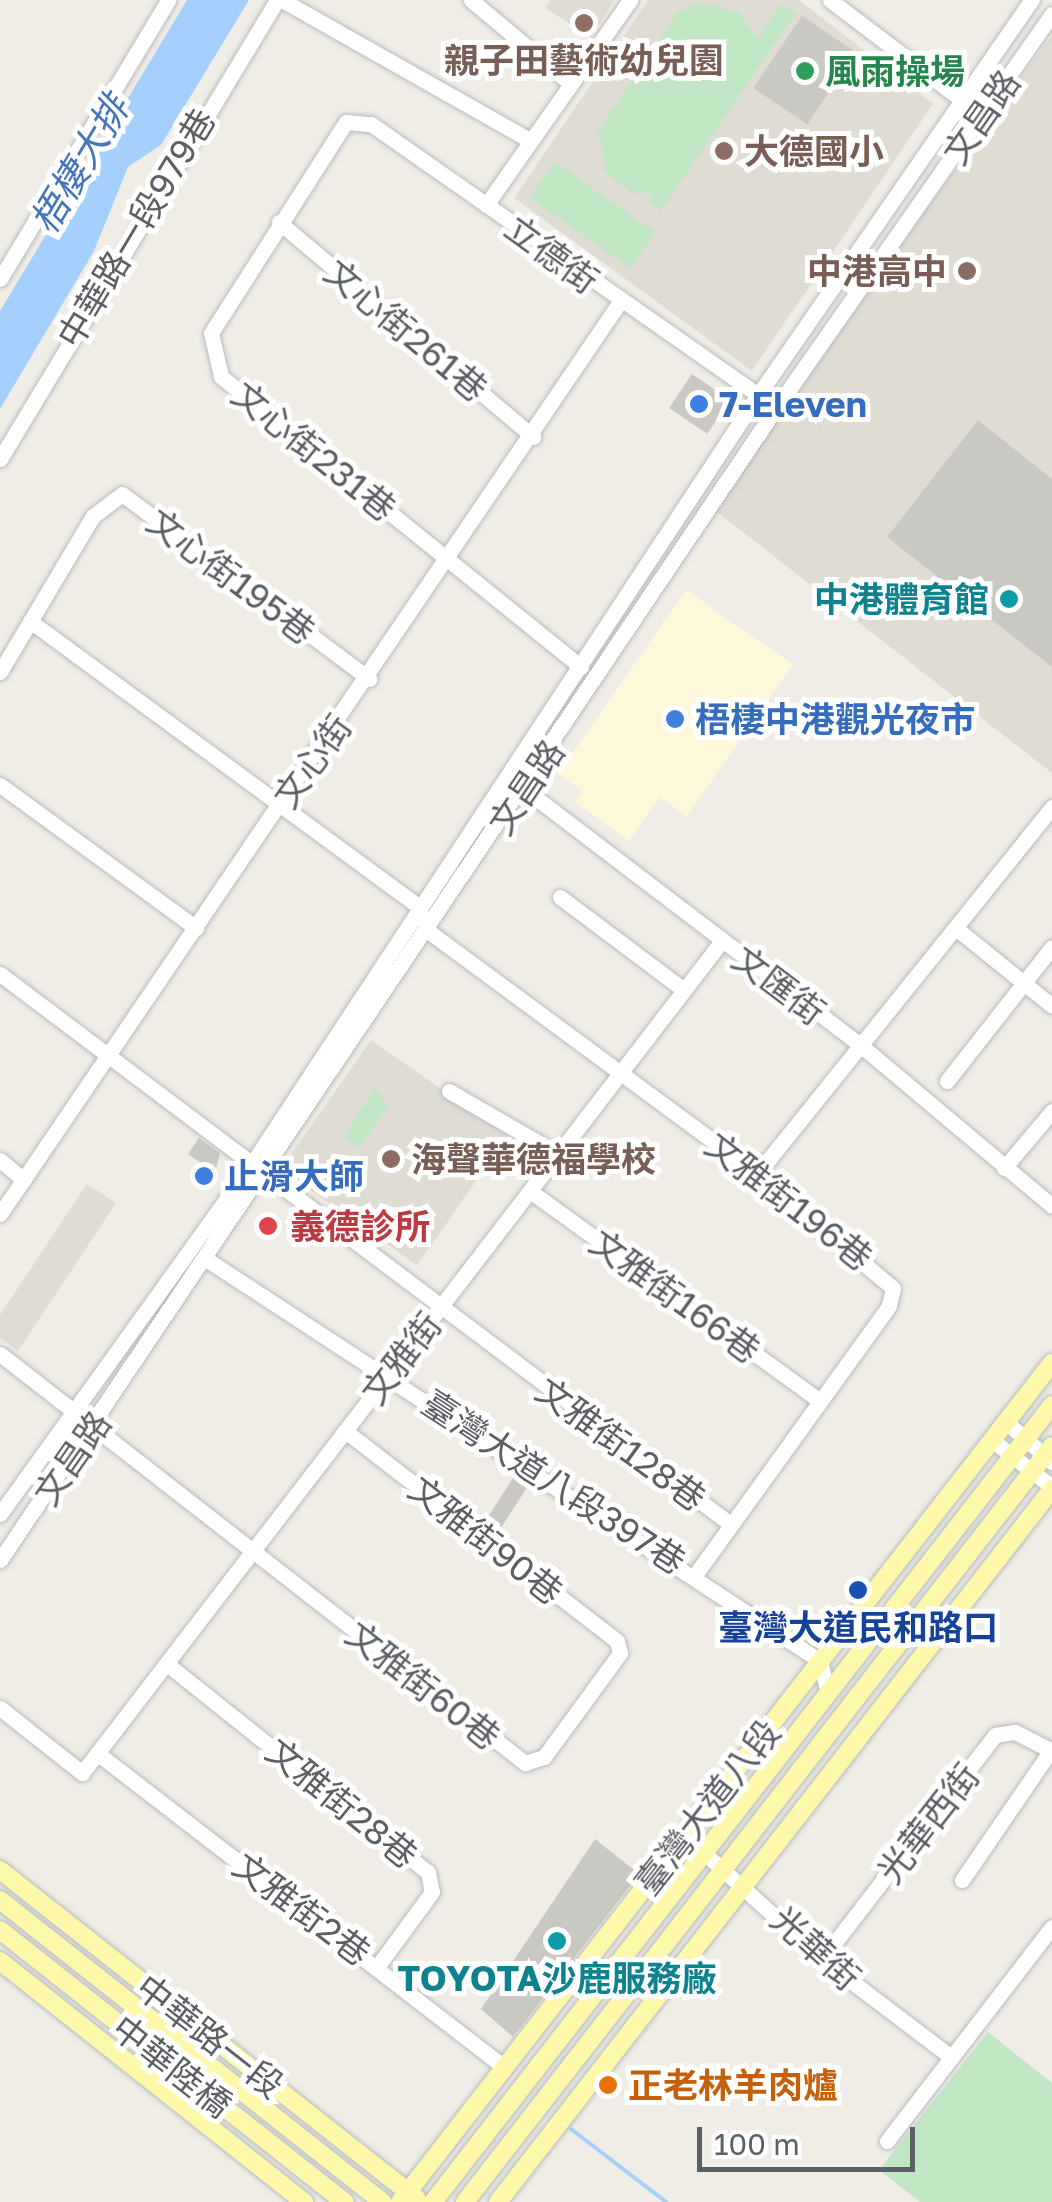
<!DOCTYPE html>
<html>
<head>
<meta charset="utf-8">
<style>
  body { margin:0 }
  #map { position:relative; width:1052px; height:2202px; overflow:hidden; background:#efede5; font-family:"Golos Text","Noto Sans TC",sans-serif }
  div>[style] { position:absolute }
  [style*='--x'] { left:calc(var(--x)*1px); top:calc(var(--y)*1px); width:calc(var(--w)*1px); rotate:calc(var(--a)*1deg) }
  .commercial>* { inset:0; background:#fef8db }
  .education>* { inset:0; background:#dfddd3; transform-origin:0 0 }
  .green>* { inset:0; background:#c1e6c4; transform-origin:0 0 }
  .water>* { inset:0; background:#a5d0fe }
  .stream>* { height:4px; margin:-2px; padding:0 2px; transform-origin:2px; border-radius:2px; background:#a5d0fe }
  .building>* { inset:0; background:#cac8c2; transform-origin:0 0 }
  .roads { filter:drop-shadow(0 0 2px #b7babe) drop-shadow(0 0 2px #b7babe) }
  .minor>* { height:15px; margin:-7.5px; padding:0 7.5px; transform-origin:7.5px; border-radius:7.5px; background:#fff }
  .major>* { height:18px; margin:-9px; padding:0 9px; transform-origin:9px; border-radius:9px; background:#fef8aa }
  .dots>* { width:28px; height:28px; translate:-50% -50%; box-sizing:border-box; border:5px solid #fff; border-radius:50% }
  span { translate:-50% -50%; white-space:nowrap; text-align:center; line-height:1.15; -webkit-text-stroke:10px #fff; paint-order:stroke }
  .education-label { font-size:35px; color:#785e54; font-weight:700 }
  .left { translate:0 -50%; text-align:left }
  .right { translate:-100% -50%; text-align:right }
  .leisure-label { font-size:35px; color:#27864d; font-weight:700 }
  .street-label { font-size:35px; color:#5c6065 }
  .shop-label { font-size:35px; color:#366cbe; font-weight:700 }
  .culture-label { font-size:35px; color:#0d838f; font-weight:700 }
  .health-label { font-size:35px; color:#be3a42; font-weight:700 }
  .transit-label { font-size:35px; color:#164399; font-weight:700 }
  .food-label { font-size:35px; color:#c56008; font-weight:700 }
  .water-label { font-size:38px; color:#4474ba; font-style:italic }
  .scale { position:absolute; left:697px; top:2127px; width:218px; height:45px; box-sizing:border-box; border:5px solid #5c6065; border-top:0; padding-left:12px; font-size:30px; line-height:35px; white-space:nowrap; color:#5c6065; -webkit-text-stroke:8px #fff; paint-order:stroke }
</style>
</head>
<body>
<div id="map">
  <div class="commercial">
    <div style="clip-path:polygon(686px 590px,793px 664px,687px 816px,660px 797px,629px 841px,575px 802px,582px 791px,558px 774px)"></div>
  </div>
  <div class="education">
    <div style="clip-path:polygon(550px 0,614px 0,591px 38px,545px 8px)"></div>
    <div style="clip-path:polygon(648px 0,799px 0,933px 104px,752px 371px,514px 198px)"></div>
    <div style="clip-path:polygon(1052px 35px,1052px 773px,712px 508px)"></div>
    <div style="left:371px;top:1040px;width:167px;height:158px;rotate:35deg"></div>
    <div style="clip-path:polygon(87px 1184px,116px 1203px,18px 1351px,0 1338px,0 1315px)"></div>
  </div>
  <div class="green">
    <div style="clip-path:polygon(699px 2px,740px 13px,757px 39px,781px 4px,796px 13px,661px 211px,648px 202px,653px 194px,631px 192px,606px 173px,598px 131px,677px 13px)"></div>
    <div style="left:555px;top:162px;width:123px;height:44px;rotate:35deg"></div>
    <div style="clip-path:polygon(375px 1087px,388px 1107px,359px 1148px,344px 1137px)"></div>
    <div style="clip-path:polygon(988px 2032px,1052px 2083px,1052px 2202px,920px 2202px,879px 2170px)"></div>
  </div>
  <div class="water">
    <div style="clip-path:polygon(187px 0,249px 0,161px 145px,128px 167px,94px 251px,0 409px,0 311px)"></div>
  </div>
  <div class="stream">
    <div style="--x:571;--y:2129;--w:120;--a:37.5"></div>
  </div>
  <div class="building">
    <div style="left:802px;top:16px;width:65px;height:87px;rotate:34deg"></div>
    <div style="left:692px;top:374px;width:46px;height:41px;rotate:34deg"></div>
    <div style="clip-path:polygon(978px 420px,1052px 479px,1052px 667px,887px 537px)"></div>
    <div style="clip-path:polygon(199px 1138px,220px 1153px,215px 1173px,188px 1154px)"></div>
    <div style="left:515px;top:1475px;width:17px;height:58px;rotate:33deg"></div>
    <div style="clip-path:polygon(595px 1839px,639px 1874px,513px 2037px,481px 2009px)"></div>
  </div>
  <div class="roads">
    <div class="minor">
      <div style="--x:282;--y:0;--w:284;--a:29.5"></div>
      <div style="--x:471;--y:0;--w:129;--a:40"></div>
      <div style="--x:830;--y:0;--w:177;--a:37.2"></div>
      <div style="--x:486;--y:205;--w:251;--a:-54.9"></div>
      <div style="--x:279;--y:222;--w:333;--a:40.2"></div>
      <div style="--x:0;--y:279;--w:326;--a:-58.9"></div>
      <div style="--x:0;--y:459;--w:536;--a:-58.89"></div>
      <div style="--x:30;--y:621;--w:480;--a:36.3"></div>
      <div style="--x:417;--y:905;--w:28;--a:67"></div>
      <div style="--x:428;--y:931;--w:409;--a:36.4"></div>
      <div style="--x:757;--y:1174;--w:177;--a:40"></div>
      <div style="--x:893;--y:1288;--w:18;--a:103"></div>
      <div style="--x:889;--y:1306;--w:332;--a:125.8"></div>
      <div style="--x:581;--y:667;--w:463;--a:-141.1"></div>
      <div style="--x:221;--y:376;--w:44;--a:-103.1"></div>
      <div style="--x:211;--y:333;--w:250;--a:-57.4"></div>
      <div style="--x:346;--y:122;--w:25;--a:5"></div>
      <div style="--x:371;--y:124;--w:481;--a:35"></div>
      <div style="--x:0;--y:672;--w:182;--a:-59.2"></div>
      <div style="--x:93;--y:516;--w:36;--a:-37"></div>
      <div style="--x:122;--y:494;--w:309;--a:36.8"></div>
      <div style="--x:0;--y:785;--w:243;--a:36.1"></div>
      <div style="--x:519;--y:785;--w:426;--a:37.3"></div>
      <div style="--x:858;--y:1043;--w:253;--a:40"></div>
      <div style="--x:560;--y:897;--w:155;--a:36.9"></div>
      <div style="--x:957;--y:929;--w:122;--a:39"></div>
      <div style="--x:0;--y:974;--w:913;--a:36.98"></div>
      <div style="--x:947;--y:1081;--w:170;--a:-51.9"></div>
      <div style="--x:449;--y:1091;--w:126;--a:30"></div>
      <div style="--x:0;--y:1160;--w:31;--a:40"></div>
      <div style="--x:1004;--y:1168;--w:75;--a:-49.9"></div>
      <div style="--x:757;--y:1174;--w:471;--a:-51.2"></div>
      <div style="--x:530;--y:1191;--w:357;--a:35.9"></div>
      <div style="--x:0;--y:1214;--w:1101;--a:-55.8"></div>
      <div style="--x:206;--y:1259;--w:734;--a:33.21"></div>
      <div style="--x:820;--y:1661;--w:33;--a:76"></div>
      <div style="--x:0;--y:1354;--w:666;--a:37.92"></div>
      <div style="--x:525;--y:1763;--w:20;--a:-18"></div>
      <div style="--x:544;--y:1757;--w:129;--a:-53.8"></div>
      <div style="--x:620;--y:1653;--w:12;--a:-104"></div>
      <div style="--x:617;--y:1641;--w:344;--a:-142.3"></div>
      <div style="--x:1006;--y:1422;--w:61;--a:41"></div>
      <div style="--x:992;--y:1440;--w:76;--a:38.1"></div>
      <div style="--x:0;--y:1514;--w:430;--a:-54.3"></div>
      <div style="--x:251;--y:1165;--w:922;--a:-56.64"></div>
      <div style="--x:758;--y:395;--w:481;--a:-55.3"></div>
      <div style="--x:0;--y:1560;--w:1389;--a:-56.04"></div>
      <div style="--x:776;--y:408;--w:481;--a:-55"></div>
      <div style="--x:167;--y:1664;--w:334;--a:38.6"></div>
      <div style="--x:428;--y:1872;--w:20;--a:79"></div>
      <div style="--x:432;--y:1892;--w:93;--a:126.3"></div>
      <div style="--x:0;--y:1708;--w:105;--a:38.4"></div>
      <div style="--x:82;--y:1773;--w:1048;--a:-52.44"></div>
      <div style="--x:97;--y:1753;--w:514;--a:37.65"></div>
      <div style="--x:684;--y:1835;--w:186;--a:41.9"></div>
      <div style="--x:822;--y:1959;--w:162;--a:37.2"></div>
      <div style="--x:962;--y:1880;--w:158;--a:-55.6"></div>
      <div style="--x:822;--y:1959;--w:283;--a:-52.3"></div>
      <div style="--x:995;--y:1735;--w:20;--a:-9"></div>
      <div style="--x:1015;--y:1732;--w:42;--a:27.2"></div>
      <div style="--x:887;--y:2141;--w:270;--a:-52.4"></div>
    </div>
    <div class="major">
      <div style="--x:0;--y:1870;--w:531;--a:38.27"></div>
      <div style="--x:0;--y:1900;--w:488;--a:38.3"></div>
      <div style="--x:0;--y:1930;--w:439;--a:38.3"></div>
      <div style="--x:0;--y:1961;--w:388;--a:38.4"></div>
      <div style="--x:400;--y:2202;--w:1063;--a:-52.15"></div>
      <div style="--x:433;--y:2202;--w:1009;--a:-52.16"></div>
      <div style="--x:465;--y:2202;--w:957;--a:-52.17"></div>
      <div style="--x:498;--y:2202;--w:903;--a:-52.15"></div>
    </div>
  </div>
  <div class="dots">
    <div style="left:584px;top:23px;background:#8d6e63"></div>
    <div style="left:805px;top:71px;background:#2e9e5b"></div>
    <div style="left:724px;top:151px;background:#8d6e63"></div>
    <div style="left:967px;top:271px;background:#8d6e63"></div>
    <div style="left:699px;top:404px;background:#3f7fe0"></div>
    <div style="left:1009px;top:599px;background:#0f9aa8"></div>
    <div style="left:675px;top:719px;background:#3f7fe0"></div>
    <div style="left:391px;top:1159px;background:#8d6e63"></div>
    <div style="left:204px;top:1176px;background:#3f7fe0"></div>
    <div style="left:268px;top:1226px;background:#e0444e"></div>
    <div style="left:858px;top:1590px;background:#1a4fb4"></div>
    <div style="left:557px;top:1941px;background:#0f9aa8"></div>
    <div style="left:608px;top:2085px;background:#e8710a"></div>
  </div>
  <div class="education-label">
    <span style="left:584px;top:60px">親子田藝術幼兒園</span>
    <span class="left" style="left:744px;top:151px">大德國小</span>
    <span class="right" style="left:947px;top:271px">中港高中</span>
    <span class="left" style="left:411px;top:1159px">海聲華德福學校</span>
  </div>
  <div class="leisure-label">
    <span class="left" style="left:825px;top:71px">風雨操場</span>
  </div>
  <div class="street-label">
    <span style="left:981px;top:117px;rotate:-55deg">文昌路</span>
    <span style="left:136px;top:228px;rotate:-59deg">中華路一段979巷</span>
    <span style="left:552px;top:254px;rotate:36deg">立德街</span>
    <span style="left:406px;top:330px;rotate:40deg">文心街261巷</span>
    <span style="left:314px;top:451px;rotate:39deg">文心街231巷</span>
    <span style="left:231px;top:576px;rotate:37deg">文心街195巷</span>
    <span style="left:312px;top:761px;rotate:-54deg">文心街</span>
    <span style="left:526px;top:787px;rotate:-56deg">文昌路</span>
    <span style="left:779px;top:985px;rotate:37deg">文匯街</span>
    <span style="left:789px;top:1201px;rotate:38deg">文雅街196巷</span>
    <span style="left:675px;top:1296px;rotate:36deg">文雅街166巷</span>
    <span style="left:401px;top:1358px;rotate:-52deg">文雅街</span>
    <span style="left:621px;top:1444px;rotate:36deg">文雅街128巷</span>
    <span style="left:72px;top:1458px;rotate:-55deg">文昌路</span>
    <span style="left:554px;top:1482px;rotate:33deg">臺灣大道八段397巷</span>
    <span style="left:486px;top:1540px;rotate:38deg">文雅街90巷</span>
    <span style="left:423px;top:1685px;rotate:38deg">文雅街60巷</span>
    <span style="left:342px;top:1803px;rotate:39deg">文雅街28巷</span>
    <span style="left:707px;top:1807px;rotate:-52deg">臺灣大道八段</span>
    <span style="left:928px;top:1823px;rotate:-52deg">光華西街</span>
    <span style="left:302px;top:1909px;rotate:37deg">文雅街2巷</span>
    <span style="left:816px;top:1948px;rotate:42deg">光華街</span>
    <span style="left:210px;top:2036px;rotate:38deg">中華路一段</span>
    <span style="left:172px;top:2066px;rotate:38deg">中華陸橋</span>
  </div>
  <div class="shop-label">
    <span class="left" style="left:719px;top:404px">7-Eleven</span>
    <span class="left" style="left:695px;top:719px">梧棲中港觀光夜市</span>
    <span class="left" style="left:224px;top:1176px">止滑大師</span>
  </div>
  <div class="culture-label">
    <span class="right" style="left:989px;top:599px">中港體育館</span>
    <span style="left:557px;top:1978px">TOYOTA沙鹿服務廠</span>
  </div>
  <div class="health-label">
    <span class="left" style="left:290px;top:1226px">義德診所</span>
  </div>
  <div class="transit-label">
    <span style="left:858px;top:1627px">臺灣大道民和路口</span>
  </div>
  <div class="food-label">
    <span class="left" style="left:628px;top:2085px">正老林羊肉爐</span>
  </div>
  <div class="water-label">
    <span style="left:79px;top:164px;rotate:-59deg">梧棲大排</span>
  </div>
  <div class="scale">100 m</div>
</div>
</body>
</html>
